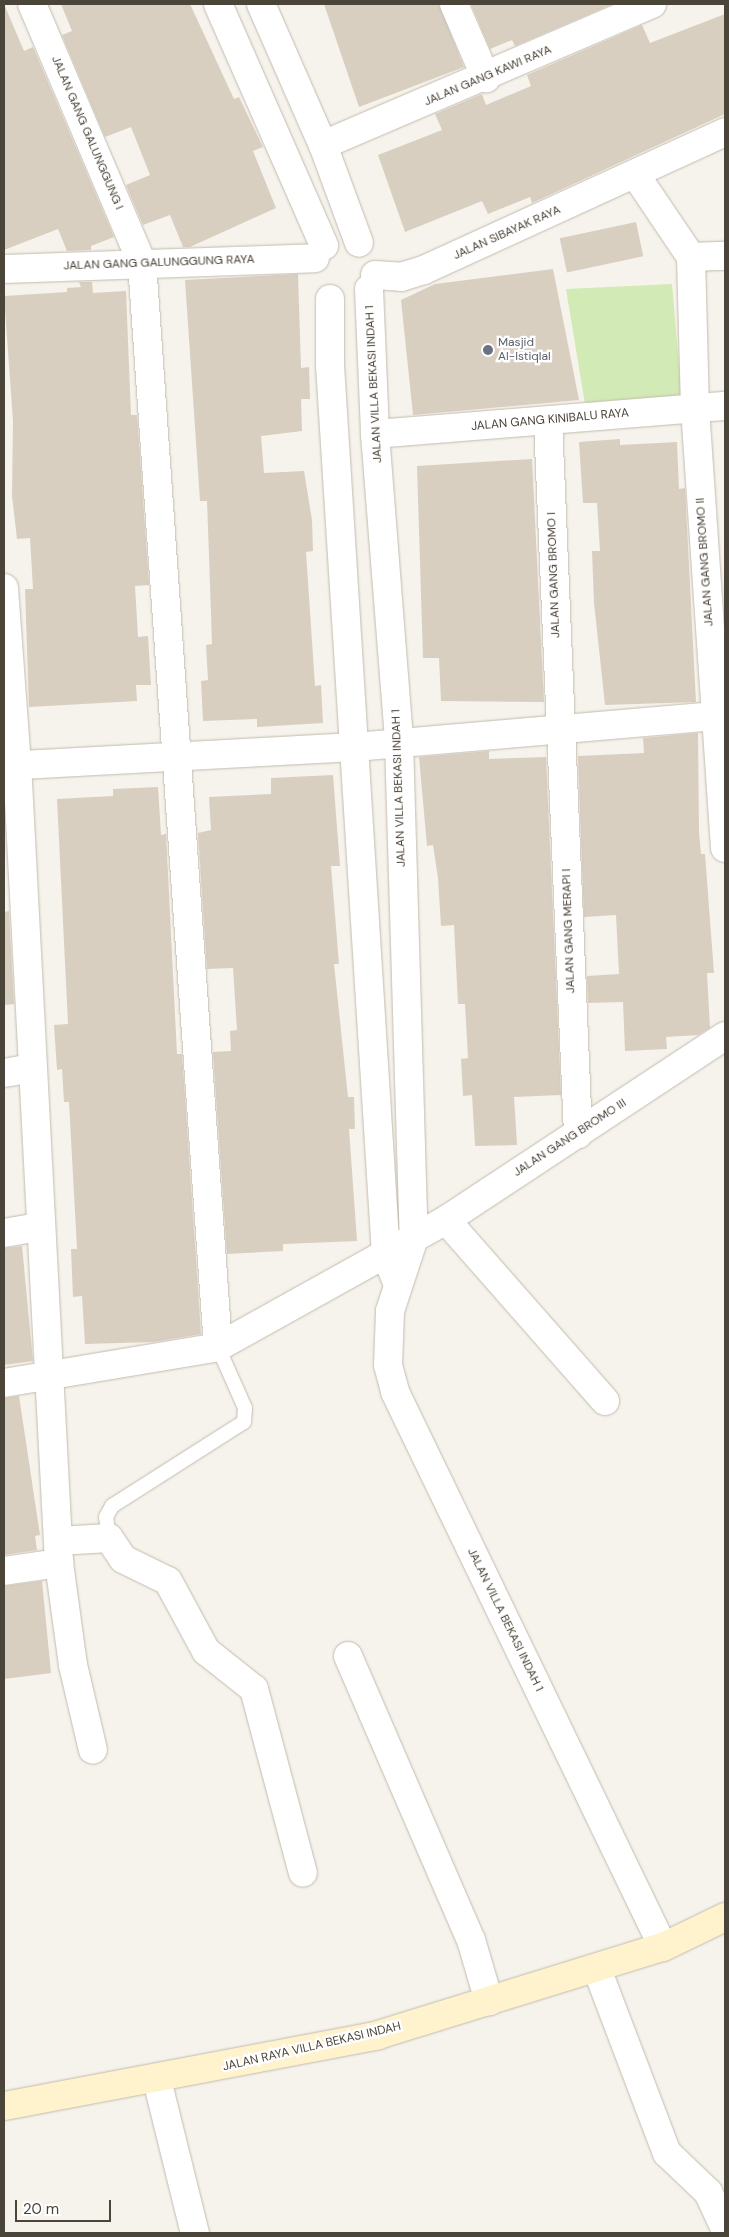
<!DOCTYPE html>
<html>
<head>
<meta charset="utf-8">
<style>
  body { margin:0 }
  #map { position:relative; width:729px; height:2237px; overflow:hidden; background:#f6f3ec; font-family:"DM Sans",sans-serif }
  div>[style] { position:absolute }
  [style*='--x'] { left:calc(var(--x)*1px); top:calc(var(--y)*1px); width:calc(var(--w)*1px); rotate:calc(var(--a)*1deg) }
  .green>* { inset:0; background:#d2eab5 }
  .building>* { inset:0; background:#d8cfc1; transform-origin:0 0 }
  .roads { filter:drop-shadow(0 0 1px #c2bbae) drop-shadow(0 0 1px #c2bbae) }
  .service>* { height:14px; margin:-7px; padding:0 7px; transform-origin:7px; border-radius:7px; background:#fff }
  .minor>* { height:28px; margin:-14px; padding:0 14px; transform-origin:14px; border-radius:14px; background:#fff }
  .secondary>* { height:28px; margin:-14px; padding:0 14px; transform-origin:14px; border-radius:14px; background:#fff3cd }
  .dots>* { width:14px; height:14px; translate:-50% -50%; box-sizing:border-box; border:2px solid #fff; border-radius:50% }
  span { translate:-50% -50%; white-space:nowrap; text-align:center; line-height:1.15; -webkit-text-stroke:4.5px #fff; paint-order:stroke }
  .street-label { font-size:12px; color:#4b4439 }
  .worship-label { font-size:12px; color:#5b616d }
  .left { translate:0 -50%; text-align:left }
  .frame { position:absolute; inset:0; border:5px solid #4b4439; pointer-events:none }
  .scale { position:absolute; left:15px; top:2200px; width:96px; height:22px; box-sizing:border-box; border:2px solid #4b4439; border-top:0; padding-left:6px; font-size:15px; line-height:18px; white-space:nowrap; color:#4b4439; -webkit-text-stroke:4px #fff; paint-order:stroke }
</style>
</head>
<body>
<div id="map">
  <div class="green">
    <div style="clip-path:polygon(672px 284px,682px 401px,585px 404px,566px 289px)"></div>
  </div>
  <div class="building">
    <div style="clip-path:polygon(4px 4px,24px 51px,33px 47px,114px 237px,91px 246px,91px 250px,67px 251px,58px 229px,4px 250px)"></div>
    <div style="clip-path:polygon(61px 4px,190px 4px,234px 99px,239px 97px,263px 147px,253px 151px,276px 208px,190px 247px,183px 247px,170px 215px,143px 225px,126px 185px,150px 175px,131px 127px,105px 137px,62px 35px,72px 31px)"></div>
    <div style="clip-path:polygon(324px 4px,439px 4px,464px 67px,359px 107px)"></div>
    <div style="clip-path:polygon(471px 4px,613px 4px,515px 46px,512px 40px,490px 49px)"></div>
    <div style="clip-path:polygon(725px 14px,725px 114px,532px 203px,530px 197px,488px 214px,482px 201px,405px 232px,378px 155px,442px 130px,435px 114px,482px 94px,486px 105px,531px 86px,527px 75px,642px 25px,650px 43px)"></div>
    <div style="left:636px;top:222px;width:35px;height:78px;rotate:78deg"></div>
    <div style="clip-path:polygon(553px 269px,579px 400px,413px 415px,401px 300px,435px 284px)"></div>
    <div style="clip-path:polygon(298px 274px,301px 368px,309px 367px,310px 399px,301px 399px,302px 431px,261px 436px,264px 473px,304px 471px,312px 520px,313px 551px,306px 552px,315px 686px,321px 685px,323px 723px,257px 727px,257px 719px,203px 721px,201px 681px,208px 680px,206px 645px,212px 644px,209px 556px,207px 501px,200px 501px,185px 280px)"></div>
    <div style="clip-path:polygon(79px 282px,92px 282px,93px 293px,126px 291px,131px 415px,137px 415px,149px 585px,135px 586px,138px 637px,148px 636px,151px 685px,136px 685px,137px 701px,29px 707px,25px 589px,33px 589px,30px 538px,17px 539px,12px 496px,13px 421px,4px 296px,67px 292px,67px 288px,81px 287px)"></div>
    <div style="clip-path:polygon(620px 439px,620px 445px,677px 442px,679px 489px,685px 488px,696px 702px,605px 705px,594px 603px,592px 551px,600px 551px,597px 503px,583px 503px,579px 442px)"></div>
    <div style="clip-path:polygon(532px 459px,544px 702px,441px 701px,439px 658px,423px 658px,417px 466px)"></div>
    <div style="clip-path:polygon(698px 733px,699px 832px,701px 854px,705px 854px,714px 973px,707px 973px,710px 1028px,698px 1035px,666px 1037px,667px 1049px,625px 1051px,623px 1002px,588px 1003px,587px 976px,619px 974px,616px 915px,584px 917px,578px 756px,644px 753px,643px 738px)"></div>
    <div style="clip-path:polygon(489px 751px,489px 759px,546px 757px,561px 1095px,514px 1097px,517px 1145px,475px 1146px,472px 1095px,463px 1096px,461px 1059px,468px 1058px,465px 1004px,458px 1004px,454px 925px,441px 926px,438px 878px,433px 845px,427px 846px,419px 757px)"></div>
    <div style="clip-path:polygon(333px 775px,340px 866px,331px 866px,339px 964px,334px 964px,348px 1097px,354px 1097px,355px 1129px,349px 1129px,357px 1241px,283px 1244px,283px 1251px,227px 1254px,213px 1052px,231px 1051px,230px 1031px,237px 1030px,233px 968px,207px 969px,198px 833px,211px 830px,209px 797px,271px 794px,271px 778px)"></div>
    <div style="clip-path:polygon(158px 787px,161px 835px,166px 834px,177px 1054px,182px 1054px,201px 1334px,154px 1342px,85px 1344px,82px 1296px,73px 1297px,71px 1249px,77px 1249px,69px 1102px,64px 1102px,62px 1069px,57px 1070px,54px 1025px,68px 1024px,57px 799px,113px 796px,113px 789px)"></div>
    <div style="clip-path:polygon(9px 911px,14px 1004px,4px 1005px,4px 912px)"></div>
    <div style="clip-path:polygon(22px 1246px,33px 1361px,4px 1365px,4px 1248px)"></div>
    <div style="clip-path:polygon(19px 1396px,40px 1535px,35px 1536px,37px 1550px,4px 1555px,4px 1398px)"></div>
    <div style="clip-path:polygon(42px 1581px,51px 1673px,4px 1679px,4px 1586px)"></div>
  </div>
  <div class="roads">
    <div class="service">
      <div style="--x:109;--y:1538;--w:21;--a:-98"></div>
      <div style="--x:106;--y:1517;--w:13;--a:-61"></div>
      <div style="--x:112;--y:1506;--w:156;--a:-32.5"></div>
      <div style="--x:244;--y:1422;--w:14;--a:-86"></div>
      <div style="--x:245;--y:1408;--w:67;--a:-113.9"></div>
    </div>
    <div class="minor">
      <div style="--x:32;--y:4;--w:281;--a:67"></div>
      <div style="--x:142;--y:263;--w:1087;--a:85.99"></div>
      <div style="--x:218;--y:4;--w:264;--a:66.3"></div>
      <div style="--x:261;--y:4;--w:154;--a:66.3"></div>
      <div style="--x:323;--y:145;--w:104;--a:69.8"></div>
      <div style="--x:454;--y:4;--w:81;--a:66.6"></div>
      <div style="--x:323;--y:145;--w:358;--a:-23.2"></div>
      <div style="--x:635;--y:174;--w:100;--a:56"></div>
      <div style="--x:691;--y:257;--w:151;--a:88.5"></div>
      <div style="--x:695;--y:408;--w:441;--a:86.1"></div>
      <div style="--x:691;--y:257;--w:34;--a:-2"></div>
      <div style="--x:4;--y:269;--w:311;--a:-2"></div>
      <div style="--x:375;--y:275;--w:26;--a:4"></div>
      <div style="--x:401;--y:277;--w:24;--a:-17"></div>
      <div style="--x:424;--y:270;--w:331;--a:-24.6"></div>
      <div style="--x:369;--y:289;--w:145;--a:87.6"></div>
      <div style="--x:375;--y:434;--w:309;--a:85.5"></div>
      <div style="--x:399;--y:742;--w:496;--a:88.3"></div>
      <div style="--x:414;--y:1238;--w:77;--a:108.2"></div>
      <div style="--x:390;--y:1311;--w:54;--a:92.1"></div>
      <div style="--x:388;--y:1365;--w:28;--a:75"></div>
      <div style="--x:395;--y:1392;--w:616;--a:64.22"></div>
      <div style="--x:330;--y:299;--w:66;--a:90"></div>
      <div style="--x:330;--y:365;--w:892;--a:86.4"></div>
      <div style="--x:386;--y:1255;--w:32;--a:68"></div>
      <div style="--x:548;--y:421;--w:714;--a:87.59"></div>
      <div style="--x:375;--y:434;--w:351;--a:-4.6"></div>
      <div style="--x:4;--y:588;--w:175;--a:85.8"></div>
      <div style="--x:17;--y:763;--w:801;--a:86.99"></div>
      <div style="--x:59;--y:1563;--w:103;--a:82.2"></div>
      <div style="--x:73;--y:1665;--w:87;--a:76.8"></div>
      <div style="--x:4;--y:766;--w:351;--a:-3.1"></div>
      <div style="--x:354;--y:747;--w:372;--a:-4.9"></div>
      <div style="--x:4;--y:1073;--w:28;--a:-10"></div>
      <div style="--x:446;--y:1220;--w:241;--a:48.7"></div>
      <div style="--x:4;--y:1233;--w:36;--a:-10"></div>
      <div style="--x:4;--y:1383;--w:217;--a:-9.5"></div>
      <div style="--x:218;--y:1347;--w:261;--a:-29.1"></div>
      <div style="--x:446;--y:1220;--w:334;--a:-33.4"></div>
      <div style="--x:58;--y:1541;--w:51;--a:-3.4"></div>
      <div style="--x:109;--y:1538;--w:25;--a:56"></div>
      <div style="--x:123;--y:1559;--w:50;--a:26.1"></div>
      <div style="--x:168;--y:1581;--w:80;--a:61.5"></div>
      <div style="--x:206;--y:1651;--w:61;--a:38.4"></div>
      <div style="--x:254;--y:1689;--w:190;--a:75.1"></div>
      <div style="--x:4;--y:1571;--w:56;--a:-8.3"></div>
      <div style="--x:348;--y:1656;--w:309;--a:66.6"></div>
      <div style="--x:471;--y:1940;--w:64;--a:73.6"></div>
      <div style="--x:597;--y:1969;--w:197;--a:69.2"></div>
      <div style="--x:667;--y:2153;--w:57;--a:43.6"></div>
      <div style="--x:708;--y:2192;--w:40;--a:65"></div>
      <div style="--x:157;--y:2080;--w:158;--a:76.1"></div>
    </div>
    <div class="secondary">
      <div style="--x:4;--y:2106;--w:381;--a:-10.7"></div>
      <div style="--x:378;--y:2035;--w:298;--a:-17.2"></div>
      <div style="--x:663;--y:1947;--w:69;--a:-25.8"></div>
    </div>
  </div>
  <div class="dots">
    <div style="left:488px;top:350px;background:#6b7280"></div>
  </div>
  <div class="street-label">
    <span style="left:488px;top:76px;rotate:-23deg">JALAN GANG KAWI RAYA</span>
    <span style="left:87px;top:133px;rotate:67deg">JALAN GANG GALUNGGUNG I</span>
    <span style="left:507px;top:233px;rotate:-24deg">JALAN SIBAYAK RAYA</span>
    <span style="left:159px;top:263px;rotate:-2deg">JALAN GANG GALUNGGUNG RAYA</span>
    <span style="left:374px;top:384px;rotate:-93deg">JALAN VILLA BEKASI INDAH 1</span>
    <span style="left:550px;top:420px;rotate:-5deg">JALAN GANG KINIBALU RAYA</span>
    <span style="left:705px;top:562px;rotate:-94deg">JALAN GANG BROMO II</span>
    <span style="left:554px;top:575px;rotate:-92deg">JALAN GANG BROMO I</span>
    <span style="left:399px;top:788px;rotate:-92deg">JALAN VILLA BEKASI INDAH 1</span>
    <span style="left:569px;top:931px;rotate:-92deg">JALAN GANG MERAPI I</span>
    <span style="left:570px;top:1138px;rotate:-33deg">JALAN GANG BROMO III</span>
    <span style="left:505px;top:1620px;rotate:64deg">JALAN VILLA BEKASI INDAH 1</span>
    <span style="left:312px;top:2047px;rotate:-13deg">JALAN RAYA VILLA BEKASI INDAH</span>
  </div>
  <div class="worship-label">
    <span class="left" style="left:498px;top:350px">Masjid<br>Al-Istiqlal</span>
  </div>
  <div class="frame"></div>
  <div class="scale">20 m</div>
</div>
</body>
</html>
